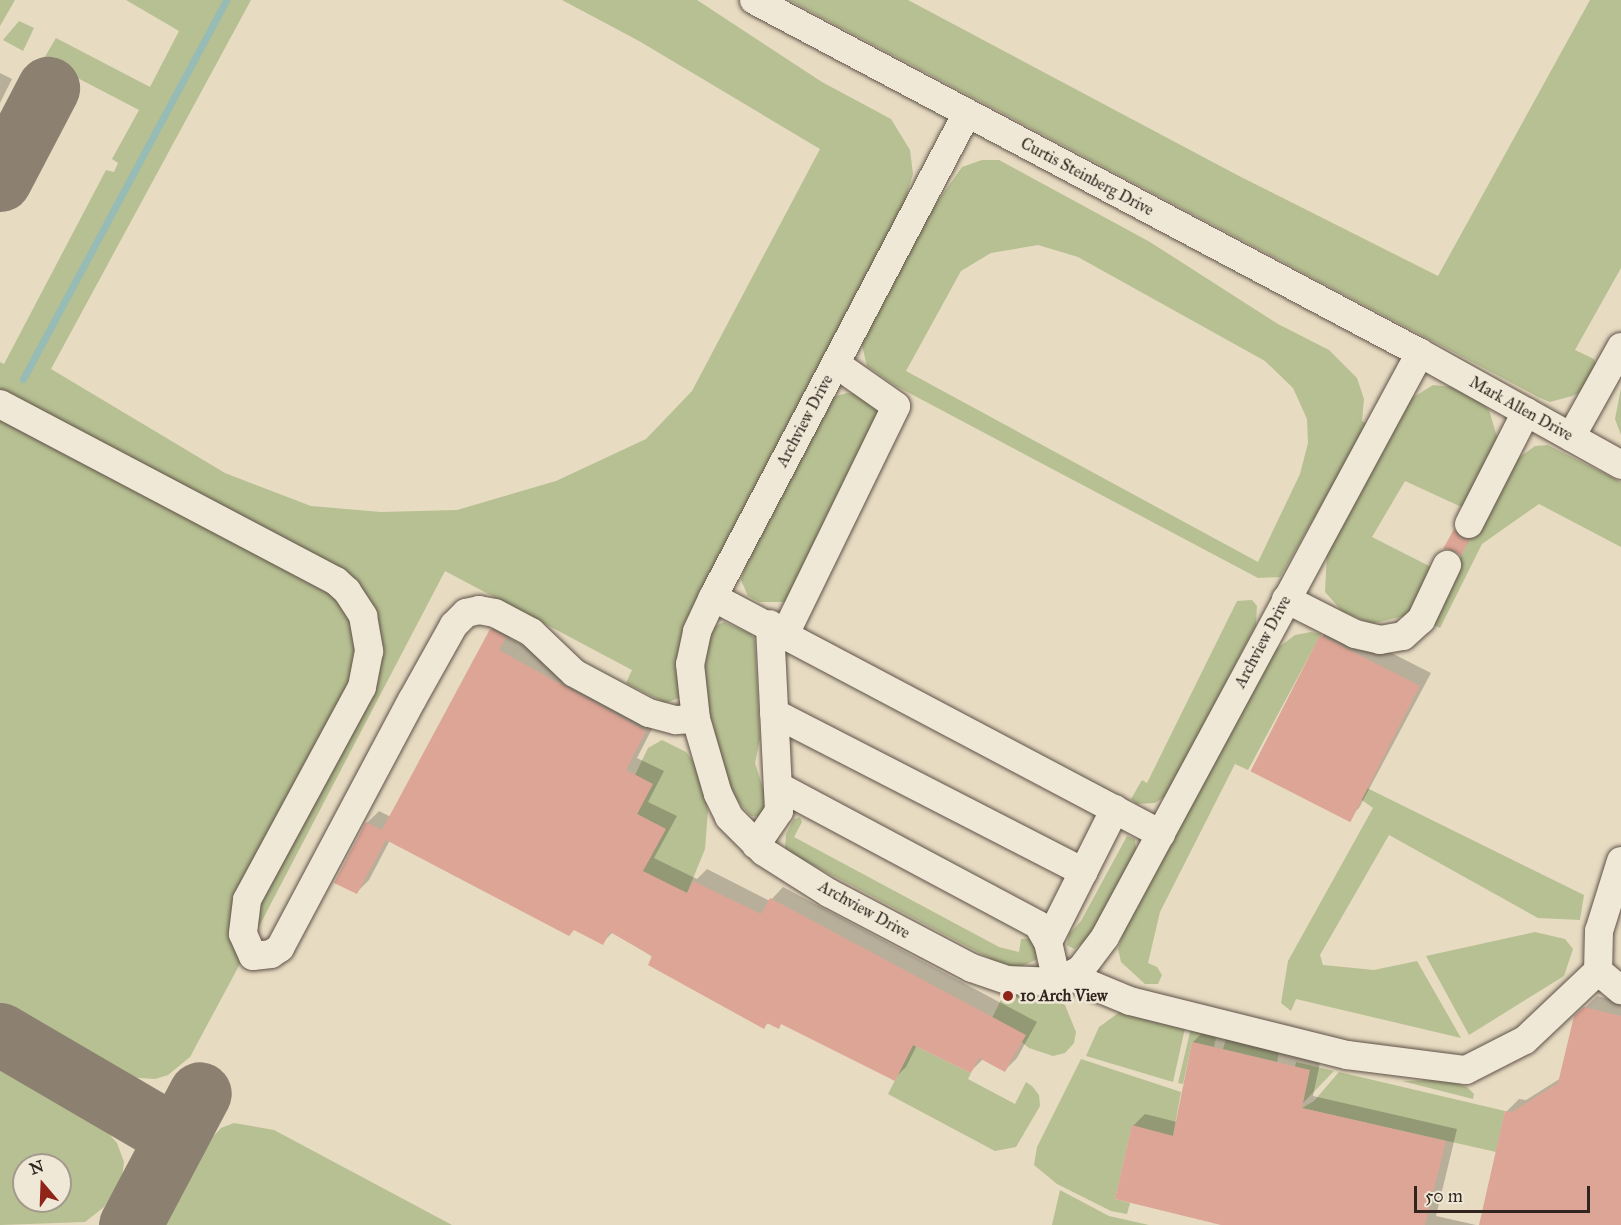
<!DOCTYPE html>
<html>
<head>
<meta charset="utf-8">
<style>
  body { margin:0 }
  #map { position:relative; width:1621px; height:1225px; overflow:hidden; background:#e7dbc2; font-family:"IM FELL Great Primer",serif }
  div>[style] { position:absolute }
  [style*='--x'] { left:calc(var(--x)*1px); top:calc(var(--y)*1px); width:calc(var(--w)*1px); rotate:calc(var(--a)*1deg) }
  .green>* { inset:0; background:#b7c092 }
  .shadow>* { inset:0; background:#0003 }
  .stream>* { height:7px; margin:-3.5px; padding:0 3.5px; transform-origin:3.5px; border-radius:3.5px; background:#97bbb5 }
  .taxiway>* { height:63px; margin:-31.5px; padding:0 31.5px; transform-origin:31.5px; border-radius:31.5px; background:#8c8070 }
  .building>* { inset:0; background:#dda596; transform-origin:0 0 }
  .roads { filter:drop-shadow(0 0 2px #5f5248) drop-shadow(0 0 2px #5f5248) }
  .minor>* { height:28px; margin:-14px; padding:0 14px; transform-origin:14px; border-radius:14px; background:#efe8d7 }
  .dots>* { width:16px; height:16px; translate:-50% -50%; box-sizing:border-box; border:3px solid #efe8d7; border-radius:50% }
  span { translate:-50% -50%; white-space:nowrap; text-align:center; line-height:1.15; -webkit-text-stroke:5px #efe8d7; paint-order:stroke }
  .street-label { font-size:16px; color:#32251f }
  .poi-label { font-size:16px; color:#32251f; font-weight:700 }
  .left { translate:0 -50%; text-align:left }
  .north { position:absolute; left:12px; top:1153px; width:60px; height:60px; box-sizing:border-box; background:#efe8d7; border:2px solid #a39a8d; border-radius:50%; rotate:341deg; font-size:16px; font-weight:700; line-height:24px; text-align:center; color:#32251f }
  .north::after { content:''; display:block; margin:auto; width:21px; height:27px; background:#8f2418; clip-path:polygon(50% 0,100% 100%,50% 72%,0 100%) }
  .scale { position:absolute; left:1414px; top:1186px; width:176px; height:27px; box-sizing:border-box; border:3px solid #32251f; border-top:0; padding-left:8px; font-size:18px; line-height:21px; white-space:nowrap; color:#32251f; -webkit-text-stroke:4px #efe8d7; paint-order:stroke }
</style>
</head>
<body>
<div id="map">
  <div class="green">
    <div style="clip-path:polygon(0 0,15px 0,0 26px)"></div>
    <div style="clip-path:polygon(126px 0,251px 0,51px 369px,225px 473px,311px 506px,381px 512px,457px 510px,556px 481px,646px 439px,692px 391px,820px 149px,639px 41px,562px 0,697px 0,822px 82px,891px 119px,910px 150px,913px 174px,906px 197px,911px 200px,700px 592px,677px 669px,679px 698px,665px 703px,626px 683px,632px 670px,445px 571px,253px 938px,251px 925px,376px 618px,368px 596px,340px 573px,0 392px,0 362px,4px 364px,106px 170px,114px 172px,118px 163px,112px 159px,139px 110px,43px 60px,56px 38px,150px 87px,179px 31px)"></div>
    <div style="clip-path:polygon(789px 0,908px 0,1239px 176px,1438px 276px,1590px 0,1621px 0,1621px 268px,1575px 350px,1594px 359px,1597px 367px,1584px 390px,1572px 396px,1550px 402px,1540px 398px)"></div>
    <div style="clip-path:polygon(19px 21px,34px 28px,23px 51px,3px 40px)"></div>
    <div style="clip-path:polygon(evenodd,982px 160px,999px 160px,1150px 242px,1278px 324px,1329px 350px,1357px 378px,1364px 399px,1362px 421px,1368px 424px,1280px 577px,1258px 578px,896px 386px,867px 366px,861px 341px,931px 211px,962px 167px,982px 160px,1038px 245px,1078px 257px,1265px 361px,1293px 388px,1307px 419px,1308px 443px,1300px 474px,1258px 562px,906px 371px,961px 271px,991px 253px,1038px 245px)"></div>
    <div style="clip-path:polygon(1433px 385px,1452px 387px,1477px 398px,1489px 410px,1498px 440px,1468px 510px,1405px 481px,1372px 537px,1437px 570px,1418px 605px,1404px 616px,1372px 624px,1342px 611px,1325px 592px,1327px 553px,1406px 402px)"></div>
    <div style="clip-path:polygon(1621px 388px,1621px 435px,1615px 419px)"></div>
    <div style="clip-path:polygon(847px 393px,861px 394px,879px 408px,880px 416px,788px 602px,759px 602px,748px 596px,741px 580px,748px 558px,833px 397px)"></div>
    <div style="clip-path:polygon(0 414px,335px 594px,349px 612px,358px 663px,281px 818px,241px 962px,190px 1057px,168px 1075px,155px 1079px,125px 1077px,0 1010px)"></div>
    <div style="clip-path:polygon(1548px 445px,1621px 482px,1621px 547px,1539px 504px,1482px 544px,1440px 628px,1432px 624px,1454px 568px,1510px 464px,1535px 446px)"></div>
    <div style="clip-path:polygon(1252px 600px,1257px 606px,1256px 625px,1166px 796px,1155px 803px,1137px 804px,1131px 799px,1142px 780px,1147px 783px,1237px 601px)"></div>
    <div style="clip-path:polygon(724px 622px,751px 634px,755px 640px,760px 739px,755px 763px,769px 807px,761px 817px,751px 816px,733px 796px,706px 706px,703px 665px,713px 627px)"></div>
    <div style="clip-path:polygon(1311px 632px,1321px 634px,1248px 770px,1235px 764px,1160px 912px,1148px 963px,1157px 967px,1162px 975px,1158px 984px,1145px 984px,1121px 962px,1118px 949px,1124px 931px,1270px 654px,1295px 635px)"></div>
    <div style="clip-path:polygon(662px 740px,686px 752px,697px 766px,708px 811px,705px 849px,687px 893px,672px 886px,626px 902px,665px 829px,637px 814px,652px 784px,635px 775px,648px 748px)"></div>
    <div style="clip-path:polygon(1365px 787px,1584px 895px,1580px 920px,1538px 918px,1389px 835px,1320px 955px,1323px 965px,1374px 970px,1417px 961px,1461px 1038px,1296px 999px,1291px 1011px,1281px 1003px,1288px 961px,1373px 808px,1359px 798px)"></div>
    <div style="clip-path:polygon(800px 817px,802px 822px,794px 837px,999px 947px,1019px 952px,1021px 939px,1033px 938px,1040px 958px,1018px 968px,993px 960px,790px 853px,785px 848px,786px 834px,794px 819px)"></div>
    <div style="clip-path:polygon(1127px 836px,1135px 839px,1136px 851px,1090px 937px,1074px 949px,1067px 945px,1069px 934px,1081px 921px)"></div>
    <div style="clip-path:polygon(1535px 932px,1565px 939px,1573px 949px,1564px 976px,1469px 1035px,1426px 956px)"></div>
    <div style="clip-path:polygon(1015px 994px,1041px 994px,1065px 1005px,1076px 1032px,1074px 1043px,1065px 1053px,1053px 1056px,1029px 1048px,992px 1018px,1001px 1000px)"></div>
    <div style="clip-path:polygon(1121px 1011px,1185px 1028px,1173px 1082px,1086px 1056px,1099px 1027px)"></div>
    <div style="clip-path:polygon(1191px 1028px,1217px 1033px,1214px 1047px,1192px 1042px,1183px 1084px,1178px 1083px)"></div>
    <div style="clip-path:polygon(1227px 1036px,1279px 1051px,1277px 1062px,1223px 1049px)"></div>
    <div style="clip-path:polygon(913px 1045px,971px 1073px,968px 1079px,1015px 1104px,1026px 1082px,1032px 1086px,1039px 1095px,1040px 1106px,1016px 1147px,995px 1151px,888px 1094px)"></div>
    <div style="clip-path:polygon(1081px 1059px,1181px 1092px,1173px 1136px,1132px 1126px,1115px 1199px,1130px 1203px,1127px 1214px,1111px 1211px,1057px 1184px,1034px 1165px,1037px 1147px)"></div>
    <div style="clip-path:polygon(1296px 1062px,1334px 1071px,1302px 1104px,1295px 1067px)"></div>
    <div style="clip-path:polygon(evenodd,0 1069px,100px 1123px,117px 1143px,124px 1162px,122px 1178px,104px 1207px,85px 1222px,0 1225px,0 1069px,24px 1165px,60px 1165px,60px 1201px,24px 1201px,24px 1165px)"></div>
    <div style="clip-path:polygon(1339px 1072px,1505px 1111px,1496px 1152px,1302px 1108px,1314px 1101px)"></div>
    <div style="clip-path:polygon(1445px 1080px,1467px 1087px,1474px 1094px,1473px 1099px,1402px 1081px)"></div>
    <div style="clip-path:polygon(234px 1123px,274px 1130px,452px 1225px,160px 1225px,202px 1148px,221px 1128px)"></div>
    <div style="clip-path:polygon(1060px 1190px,1109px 1216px,1149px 1225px,1052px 1225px)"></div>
  </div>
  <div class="shadow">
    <div style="clip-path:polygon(0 73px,12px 79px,0 103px)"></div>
    <div style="clip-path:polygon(1460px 524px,1473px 534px,1461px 554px,1445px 548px)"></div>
    <div style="clip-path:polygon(503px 618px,517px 625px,510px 638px,657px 719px,637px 758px,664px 771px,648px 802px,677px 816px,654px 858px,697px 879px,707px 869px,770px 901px,783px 887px,1037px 1022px,1017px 1058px,1005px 1070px,983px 1059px,971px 1071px,917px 1045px,906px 1067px,894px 1079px,782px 1023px,778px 1027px,769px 1022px,764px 1027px,613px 932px,602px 943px,390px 840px,369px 880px,356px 893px,367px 823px,379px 811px,391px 817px,491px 630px)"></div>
    <div style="clip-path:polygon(1334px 624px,1431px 673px,1359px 808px,1346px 820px,1322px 636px)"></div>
    <div style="clip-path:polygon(1597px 996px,1621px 1002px,1621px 1225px,1480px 1225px,1507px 1111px,1519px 1099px,1526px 1100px,1561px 1078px,1576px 1017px)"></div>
    <div style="clip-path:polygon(1205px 1030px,1321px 1058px,1313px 1096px,1457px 1129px,1436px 1216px,1476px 1225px,1230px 1225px,1133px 1126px,1145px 1114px,1177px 1122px,1193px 1042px)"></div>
  </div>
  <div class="stream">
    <div style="--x:23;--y:379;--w:430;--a:-61.8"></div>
  </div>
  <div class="taxiway">
    <div style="--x:0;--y:180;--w:104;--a:-62.4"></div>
    <div style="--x:0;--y:1034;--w:204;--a:30.3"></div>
    <div style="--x:130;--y:1225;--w:149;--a:-62.1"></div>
  </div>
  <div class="building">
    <div style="clip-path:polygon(1454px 529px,1461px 538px,1469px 540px,1461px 556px,1454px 550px,1443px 549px)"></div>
    <div style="clip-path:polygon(490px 629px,506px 637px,499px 650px,646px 731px,626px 770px,653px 784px,637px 814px,666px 829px,643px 871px,687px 893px,693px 881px,761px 914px,770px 898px,1026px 1035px,1005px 1072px,979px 1058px,971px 1073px,913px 1045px,895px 1081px,781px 1024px,779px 1029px,767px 1023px,764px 1029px,648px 965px,652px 956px,610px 932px,603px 945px,574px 930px,569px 936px,386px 840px,357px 894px,334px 883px,366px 822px,382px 830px)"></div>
    <div style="left:1320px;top:635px;width:112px;height:153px;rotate:27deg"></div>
    <div style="clip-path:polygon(1584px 1007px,1621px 1016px,1621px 1225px,1479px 1225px,1505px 1111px,1512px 1112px,1558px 1083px,1574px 1016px)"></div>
    <div style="clip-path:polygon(1192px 1042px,1310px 1070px,1302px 1108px,1446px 1141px,1425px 1225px,1221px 1225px,1115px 1199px,1132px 1125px,1173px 1136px)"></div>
  </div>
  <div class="roads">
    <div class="minor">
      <div style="--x:754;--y:0;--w:754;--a:27.92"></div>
      <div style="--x:1420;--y:353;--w:230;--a:29.1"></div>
      <div style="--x:967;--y:113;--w:547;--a:117.69"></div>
      <div style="--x:713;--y:597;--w:38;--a:115"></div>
      <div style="--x:697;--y:632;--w:33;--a:102"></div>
      <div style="--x:690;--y:664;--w:55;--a:83.8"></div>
      <div style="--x:696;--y:719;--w:78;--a:73.7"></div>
      <div style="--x:718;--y:794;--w:25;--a:64"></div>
      <div style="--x:729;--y:817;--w:49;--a:45"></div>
      <div style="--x:764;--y:852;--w:77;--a:32.2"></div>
      <div style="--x:829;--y:893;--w:161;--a:27.7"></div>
      <div style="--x:972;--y:968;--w:37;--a:19"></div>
      <div style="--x:1007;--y:980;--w:50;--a:2.3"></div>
      <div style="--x:1057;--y:982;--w:27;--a:-28"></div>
      <div style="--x:1081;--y:969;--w:40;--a:-53"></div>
      <div style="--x:1105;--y:937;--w:664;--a:-61.66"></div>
      <div style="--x:0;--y:404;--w:380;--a:27.8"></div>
      <div style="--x:336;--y:581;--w:15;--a:42"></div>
      <div style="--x:347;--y:591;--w:30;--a:57"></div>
      <div style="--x:363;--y:616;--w:36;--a:80"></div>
      <div style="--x:369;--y:651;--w:37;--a:101"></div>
      <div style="--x:362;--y:687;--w:242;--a:118.4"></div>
      <div style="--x:247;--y:900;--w:34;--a:97"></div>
      <div style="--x:243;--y:934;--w:24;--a:66"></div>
      <div style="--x:253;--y:956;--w:18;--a:-6"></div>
      <div style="--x:271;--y:954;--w:11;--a:-34"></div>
      <div style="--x:280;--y:948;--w:281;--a:-62"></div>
      <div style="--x:412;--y:700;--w:86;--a:-60.8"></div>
      <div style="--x:454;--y:625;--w:17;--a:-45"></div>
      <div style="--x:466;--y:613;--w:13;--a:-13"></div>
      <div style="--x:479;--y:610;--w:16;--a:11"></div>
      <div style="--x:495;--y:613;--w:41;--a:27.8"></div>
      <div style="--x:531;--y:632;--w:59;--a:43.6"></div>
      <div style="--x:574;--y:673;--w:85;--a:28.1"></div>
      <div style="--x:649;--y:713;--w:28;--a:15"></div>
      <div style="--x:676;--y:720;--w:20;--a:-3"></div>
      <div style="--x:1571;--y:437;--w:103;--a:-60.9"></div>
      <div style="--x:1469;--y:524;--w:126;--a:-63"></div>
      <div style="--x:713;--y:597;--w:507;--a:27.88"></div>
      <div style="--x:1286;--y:599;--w:77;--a:26.9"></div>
      <div style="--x:1355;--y:634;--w:26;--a:13"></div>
      <div style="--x:1380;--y:640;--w:23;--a:-10"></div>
      <div style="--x:1403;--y:636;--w:24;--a:-42"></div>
      <div style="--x:1421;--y:620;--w:61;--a:-64.7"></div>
      <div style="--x:786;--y:632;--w:251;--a:-64"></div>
      <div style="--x:896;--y:406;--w:73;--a:-145"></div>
      <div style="--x:774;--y:713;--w:348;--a:27.2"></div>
      <div style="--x:778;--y:786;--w:295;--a:28.1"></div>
      <div style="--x:1038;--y:925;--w:20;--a:60"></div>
      <div style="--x:1048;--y:942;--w:41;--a:77.3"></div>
      <div style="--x:756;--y:845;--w:41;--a:-55.9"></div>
      <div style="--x:779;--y:811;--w:187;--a:-92.8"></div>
      <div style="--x:1621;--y:861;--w:73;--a:107.4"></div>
      <div style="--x:1599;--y:931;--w:40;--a:91.4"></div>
      <div style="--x:1598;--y:971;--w:30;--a:40"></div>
      <div style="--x:1048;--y:942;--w:149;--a:-63.3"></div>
      <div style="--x:1072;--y:977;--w:63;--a:22.5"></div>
      <div style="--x:1130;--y:1001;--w:224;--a:14"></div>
      <div style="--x:1347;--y:1055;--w:120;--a:7.2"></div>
      <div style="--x:1466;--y:1070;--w:66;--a:-27"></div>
      <div style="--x:1525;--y:1040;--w:100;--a:-43.4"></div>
    </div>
  </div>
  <div class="dots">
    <div style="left:1008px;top:996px;background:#8f2418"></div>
  </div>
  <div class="street-label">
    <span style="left:1087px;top:177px;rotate:28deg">Curtis Steinberg Drive</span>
    <span style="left:1521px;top:409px;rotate:29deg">Mark Allen Drive</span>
    <span style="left:805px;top:421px;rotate:-62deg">Archview Drive</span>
    <span style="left:1263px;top:642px;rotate:-62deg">Archview Drive</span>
    <span style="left:864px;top:910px;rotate:29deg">Archview Drive</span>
  </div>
  <div class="poi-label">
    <span class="left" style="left:1020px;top:996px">10 Arch View</span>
  </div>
  <div class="north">N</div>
  <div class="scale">50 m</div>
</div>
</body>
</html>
